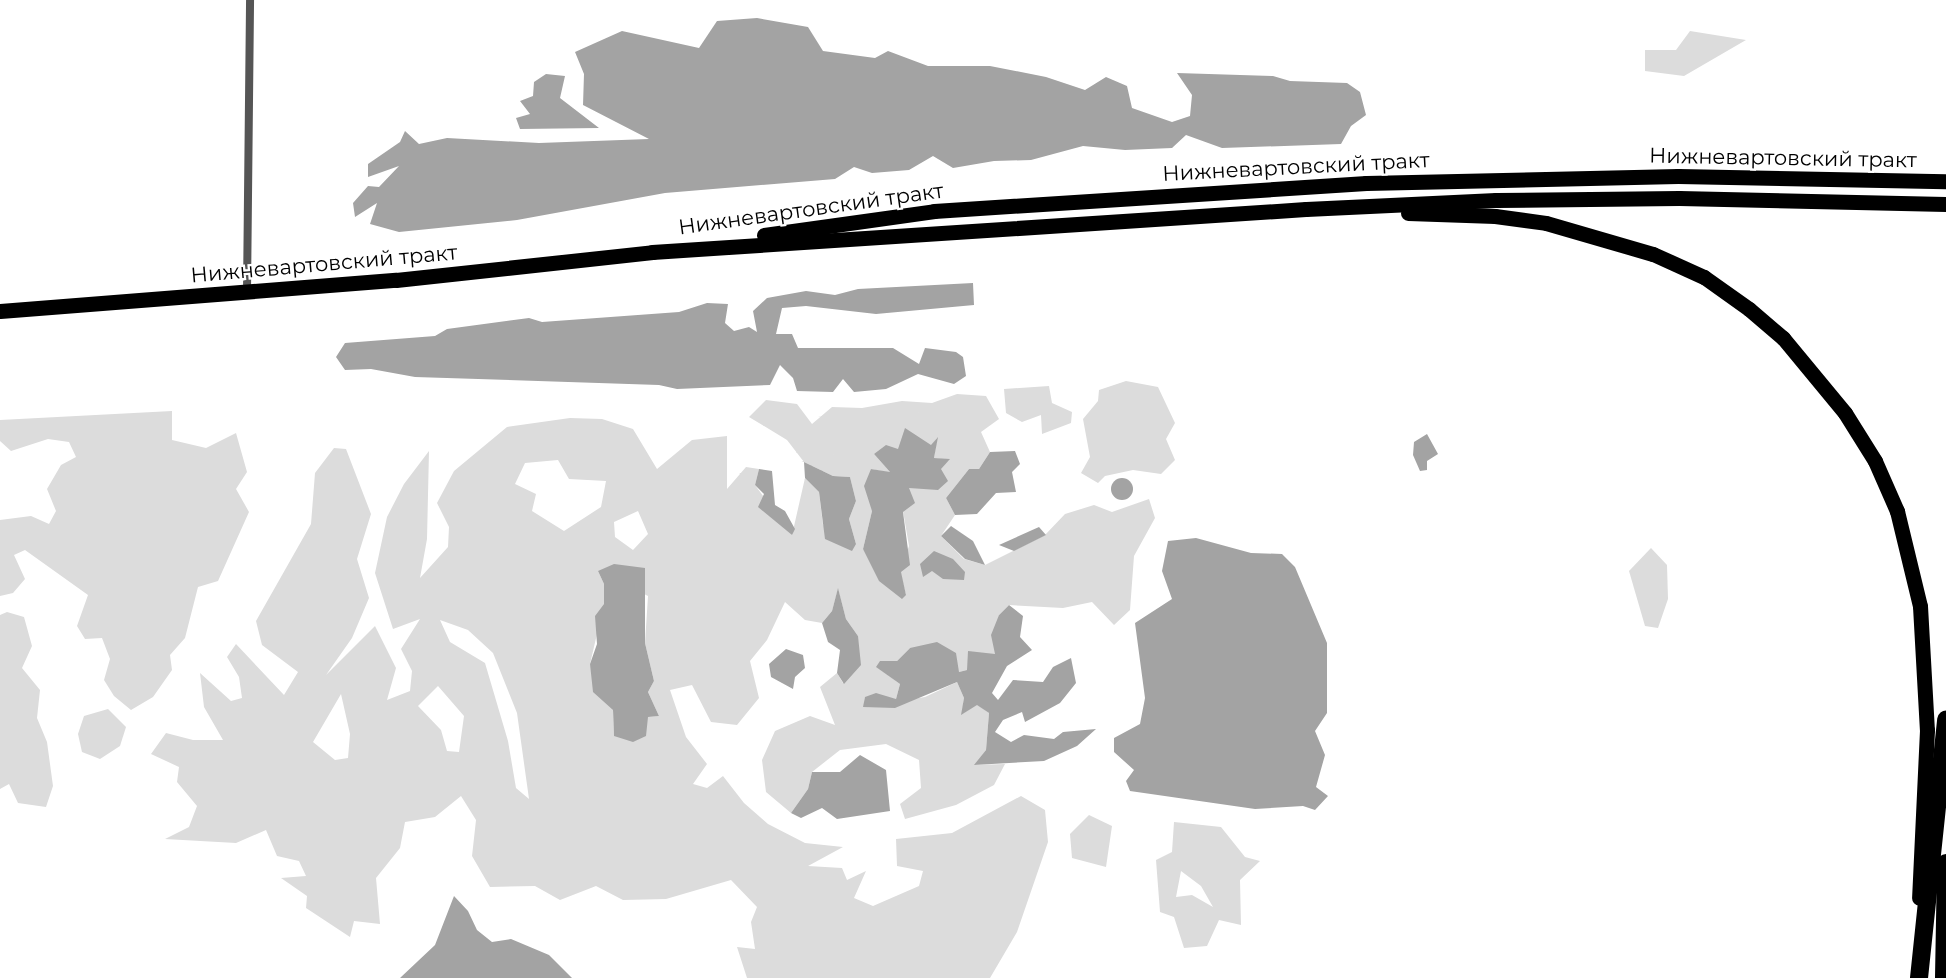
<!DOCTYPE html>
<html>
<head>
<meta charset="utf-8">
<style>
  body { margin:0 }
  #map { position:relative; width:1946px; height:978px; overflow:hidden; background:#fff; font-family:Montserrat,sans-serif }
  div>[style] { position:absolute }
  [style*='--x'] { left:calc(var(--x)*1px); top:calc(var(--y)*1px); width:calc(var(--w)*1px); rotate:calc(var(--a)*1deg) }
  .green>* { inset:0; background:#dcdcdc }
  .water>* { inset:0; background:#a3a3a3 }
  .round { border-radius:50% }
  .lane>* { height:8px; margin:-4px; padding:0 4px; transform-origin:4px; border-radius:4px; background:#555 }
  .primary>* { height:15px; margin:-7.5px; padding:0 7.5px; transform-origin:7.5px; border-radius:7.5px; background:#000 }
  .highway>* { height:18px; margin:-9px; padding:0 9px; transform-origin:9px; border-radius:9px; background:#000 }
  span { translate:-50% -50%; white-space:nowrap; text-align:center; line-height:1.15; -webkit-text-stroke:4.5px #fff; paint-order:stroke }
  .street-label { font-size:21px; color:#000 }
</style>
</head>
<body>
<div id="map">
  <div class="green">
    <div style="clip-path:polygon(1690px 31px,1746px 40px,1684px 76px,1645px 71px,1645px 50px,1676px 50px)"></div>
    <div style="clip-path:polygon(1126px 381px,1158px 387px,1175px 423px,1166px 439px,1175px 460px,1161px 474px,1133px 470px,1105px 476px,1098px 483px,1081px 473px,1090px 457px,1083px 419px,1098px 401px,1099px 390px)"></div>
    <div style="clip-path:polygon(1049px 386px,1052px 403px,1072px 412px,1071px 423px,1042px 434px,1041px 415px,1022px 422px,1006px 413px,1004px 389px)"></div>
    <div style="clip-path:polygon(evenodd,957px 394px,986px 396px,999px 419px,981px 432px,990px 452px,979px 469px,969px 469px,946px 498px,955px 515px,941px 536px,964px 559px,985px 565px,1045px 535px,1065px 514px,1094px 505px,1112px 512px,1149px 499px,1155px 518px,1134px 556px,1130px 610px,1114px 625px,1092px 602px,1063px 608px,1009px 605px,999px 615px,996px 654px,967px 670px,959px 672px,910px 648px,897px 661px,877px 667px,900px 684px,896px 699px,865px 697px,864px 707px,925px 697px,957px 682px,964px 698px,962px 714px,977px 704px,989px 713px,986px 750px,975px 765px,1005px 764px,994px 785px,956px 805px,905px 819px,900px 804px,921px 788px,919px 760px,886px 744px,840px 750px,812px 772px,808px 789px,791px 813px,766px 792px,762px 760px,775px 731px,810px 716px,835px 725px,820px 687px,837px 673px,843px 683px,858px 636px,846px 619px,838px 589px,832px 611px,822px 623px,805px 620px,785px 602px,767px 640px,750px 661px,759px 698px,737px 725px,711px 722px,692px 685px,670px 690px,686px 737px,707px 764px,693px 784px,707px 788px,723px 776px,744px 803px,768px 824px,805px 843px,843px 847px,808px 866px,842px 868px,847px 880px,866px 871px,854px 898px,873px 906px,919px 886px,923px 871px,897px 866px,896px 839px,952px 833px,1021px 796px,1045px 810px,1048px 842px,1017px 932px,990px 978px,747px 978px,737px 947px,755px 949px,751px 922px,757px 907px,731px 880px,666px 899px,623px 900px,596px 886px,560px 900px,535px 886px,490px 887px,472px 856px,476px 820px,461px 796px,435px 817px,405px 822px,400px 848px,376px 878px,380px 924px,354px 921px,350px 937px,306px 908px,307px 896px,281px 878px,306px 876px,299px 861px,277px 856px,266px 830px,236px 843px,165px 839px,189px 827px,197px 806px,177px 782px,179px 767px,151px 754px,166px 733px,193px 740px,223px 740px,204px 707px,200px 673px,231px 701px,242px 698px,239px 677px,227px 657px,236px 644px,284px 695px,298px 672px,262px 645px,256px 621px,311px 524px,315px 473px,334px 448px,346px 449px,371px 514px,357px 559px,369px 598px,352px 638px,326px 675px,375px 626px,396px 668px,387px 700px,410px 691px,412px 671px,401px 649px,420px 619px,393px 629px,375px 573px,387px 517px,404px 484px,429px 451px,427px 539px,420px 578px,448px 547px,449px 527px,437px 503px,454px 471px,507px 427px,570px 418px,602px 419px,633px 429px,657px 469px,692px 440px,727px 436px,727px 489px,746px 467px,759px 469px,755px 485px,792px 535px,805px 478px,819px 492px,823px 525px,856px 544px,849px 519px,856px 501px,850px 477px,833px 476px,804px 462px,787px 440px,749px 417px,766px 400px,797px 404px,812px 424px,832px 407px,862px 408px,902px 401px,932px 403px,957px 394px,937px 438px,934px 458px,949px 460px,909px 488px,903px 511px,909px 546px,900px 572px,906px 595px,863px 549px,872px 511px,871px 469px,891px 473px,874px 454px,932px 445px,937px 438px,957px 394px,558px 460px,569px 479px,606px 481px,601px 507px,564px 531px,532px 511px,536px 494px,515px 484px,525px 463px,558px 460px,957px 394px,638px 511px,648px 534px,633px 550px,615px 537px,614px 522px,638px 511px,957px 394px,598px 571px,648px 596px,645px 643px,654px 681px,648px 692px,659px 716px,647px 717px,614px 736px,613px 710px,590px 664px,604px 604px,604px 584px,598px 571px,957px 394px,440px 620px,468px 630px,493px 653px,517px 713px,529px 799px,516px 788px,508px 741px,485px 663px,450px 642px,440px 620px,957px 394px,438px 686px,464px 716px,459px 752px,447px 751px,441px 730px,418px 706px,438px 686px,957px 394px,341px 694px,350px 734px,348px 758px,335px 760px,313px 742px,341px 694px)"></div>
    <div style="clip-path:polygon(172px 411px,172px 440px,206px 448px,236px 433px,247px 472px,236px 489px,249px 512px,218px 581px,198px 587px,185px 638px,170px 655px,172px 670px,153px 697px,131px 710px,114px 696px,104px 680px,110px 659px,102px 638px,85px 639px,77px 626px,88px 595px,25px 550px,14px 555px,25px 579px,13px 593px,0 596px,0 520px,31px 516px,49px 524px,56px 511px,47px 489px,61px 465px,76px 457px,69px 442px,48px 439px,11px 451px,0 441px,0 420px)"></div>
    <div style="clip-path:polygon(1651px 548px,1667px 565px,1668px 599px,1658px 628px,1645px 626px,1629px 571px)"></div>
    <div style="clip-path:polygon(7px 612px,24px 617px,32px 646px,22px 668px,40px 690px,37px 718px,47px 742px,53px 786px,46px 807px,18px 803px,9px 784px,0 789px,0 615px)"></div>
    <div style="clip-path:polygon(108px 709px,126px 727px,120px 746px,100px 759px,82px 752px,78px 734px,84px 716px)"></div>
    <div style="clip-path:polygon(1089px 815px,1112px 826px,1106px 867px,1072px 858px,1070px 834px)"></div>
    <div style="clip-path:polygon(evenodd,1174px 822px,1221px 827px,1245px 857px,1260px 861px,1240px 880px,1241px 925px,1219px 920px,1207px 946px,1184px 948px,1174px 917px,1160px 912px,1156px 860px,1172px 852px,1174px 822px,1181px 871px,1201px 886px,1213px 907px,1192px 895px,1176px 897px,1181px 871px)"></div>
  </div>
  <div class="water">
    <div style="clip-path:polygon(757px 18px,808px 27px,823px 51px,875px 58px,888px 51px,928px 66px,990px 66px,1046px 77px,1085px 90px,1106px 77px,1127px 86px,1132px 108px,1172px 122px,1190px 116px,1192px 95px,1177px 73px,1273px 76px,1290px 81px,1347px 83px,1360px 92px,1366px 115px,1351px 126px,1341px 144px,1222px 148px,1186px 135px,1172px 148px,1125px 150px,1083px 146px,1031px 160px,994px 161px,953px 168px,933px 156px,909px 170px,872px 173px,854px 167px,835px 179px,665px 193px,517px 220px,399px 232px,370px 224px,377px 203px,355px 217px,353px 203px,368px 186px,379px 187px,399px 166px,368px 177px,368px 164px,400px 142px,405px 131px,419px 144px,447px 138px,539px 143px,649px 139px,583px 105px,584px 74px,575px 52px,622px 31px,699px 48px,717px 21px)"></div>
    <div style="clip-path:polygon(546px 74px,565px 76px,560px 98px,599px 128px,520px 129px,516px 118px,530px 114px,520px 101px,533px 96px,534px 82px)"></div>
    <div style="clip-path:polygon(973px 283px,974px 305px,876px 314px,806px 306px,782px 308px,776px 334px,792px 334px,798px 348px,893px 348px,919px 364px,925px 348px,956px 352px,963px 357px,966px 376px,954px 384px,918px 374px,886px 389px,854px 392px,843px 379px,833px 392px,797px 391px,793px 378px,780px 365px,770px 385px,677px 389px,659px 385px,415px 377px,371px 369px,345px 370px,336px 357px,345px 343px,435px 336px,447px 329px,529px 318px,542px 322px,679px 312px,707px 303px,728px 304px,725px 323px,734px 331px,749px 327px,757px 332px,753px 311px,767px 298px,806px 291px,835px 295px,858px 289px)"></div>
    <div style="clip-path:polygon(905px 428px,931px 445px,938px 437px,934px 458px,950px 459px,941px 469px,948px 481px,938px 490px,909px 488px,915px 503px,903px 512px,910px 565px,901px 572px,906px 595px,902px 599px,879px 581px,863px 549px,872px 511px,864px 486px,871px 469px,890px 472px,874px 454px,886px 445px,898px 449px)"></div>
    <div style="clip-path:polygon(1427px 434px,1438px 454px,1427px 461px,1427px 470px,1420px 471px,1413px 455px,1414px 442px)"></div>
    <div style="clip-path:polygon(1015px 451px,1020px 464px,1012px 472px,1016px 492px,996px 493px,977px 514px,955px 515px,946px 498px,969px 469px,979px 469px,990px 452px)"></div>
    <div style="clip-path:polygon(804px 462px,833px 476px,850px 477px,856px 501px,849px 519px,856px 544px,852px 551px,825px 539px,819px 492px,805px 478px)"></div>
    <div style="clip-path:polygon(759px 469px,772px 471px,775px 505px,785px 511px,795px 529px,792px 535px,758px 507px,764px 494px,755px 485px)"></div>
    <div class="round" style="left:1111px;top:478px;width:22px;height:22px"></div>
    <div style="clip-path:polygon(951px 526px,973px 541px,985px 565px,965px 559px,941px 536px)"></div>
    <div style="clip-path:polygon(1039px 527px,1046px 535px,1014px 551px,999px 545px)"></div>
    <div style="clip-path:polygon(1196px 538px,1251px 553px,1282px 554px,1295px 567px,1327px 643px,1327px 713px,1315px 731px,1325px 755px,1316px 787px,1328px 796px,1315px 810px,1303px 806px,1255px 809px,1130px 791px,1126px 781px,1134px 770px,1114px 752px,1114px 738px,1140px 724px,1145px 698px,1135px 623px,1172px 599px,1162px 571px,1168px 541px)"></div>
    <div style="clip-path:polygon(934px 551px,953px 559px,965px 572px,964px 580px,943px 579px,932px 571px,923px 577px,920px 564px)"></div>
    <div style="clip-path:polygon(614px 564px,645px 568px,645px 643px,654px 681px,648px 692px,659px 716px,648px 717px,646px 736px,633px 742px,614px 736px,613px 710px,593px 692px,590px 664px,597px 644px,595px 616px,604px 604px,604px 584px,598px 571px)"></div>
    <div style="clip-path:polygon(838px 588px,846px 619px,858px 636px,861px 665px,844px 684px,837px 673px,840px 650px,828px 642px,822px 623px,832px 611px)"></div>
    <div style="clip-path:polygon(1009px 605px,1023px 616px,1020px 637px,1032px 650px,1007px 666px,992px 693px,998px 700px,1013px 680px,1043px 682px,1053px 667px,1071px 658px,1076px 683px,1060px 703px,1025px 722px,1022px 712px,1003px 720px,995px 732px,1011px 742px,1024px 735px,1054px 739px,1063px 732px,1096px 729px,1077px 746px,1044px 761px,974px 765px,986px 750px,989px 713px,977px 705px,961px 715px,964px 698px,957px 682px,895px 708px,863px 707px,865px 697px,876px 693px,896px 699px,900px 684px,876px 667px,880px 661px,897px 661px,910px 648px,937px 642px,956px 653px,959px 672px,967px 670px,968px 651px,995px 654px,991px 635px,999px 615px)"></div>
    <div style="clip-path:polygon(786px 649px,803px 655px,805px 668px,795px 677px,793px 689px,771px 677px,769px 664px)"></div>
    <div style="clip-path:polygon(860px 755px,886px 770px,890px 811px,837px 819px,822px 808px,801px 818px,791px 813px,808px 789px,812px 772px,840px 772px)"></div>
    <div style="clip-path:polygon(454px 896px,468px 911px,477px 930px,492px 942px,511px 939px,549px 955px,572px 978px,400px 978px,435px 945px)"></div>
  </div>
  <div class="lane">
    <div style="--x:247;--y:292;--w:292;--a:-89.4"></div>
  </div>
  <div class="primary">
    <div style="--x:1408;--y:213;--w:87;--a:2"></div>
    <div style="--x:1495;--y:216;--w:51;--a:7.8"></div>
    <div style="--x:1546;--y:223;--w:111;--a:16.2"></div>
    <div style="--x:1653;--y:254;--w:56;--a:24.3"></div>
    <div style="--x:1704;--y:277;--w:55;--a:35.4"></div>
    <div style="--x:1749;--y:309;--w:45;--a:40.5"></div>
    <div style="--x:1783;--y:338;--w:97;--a:50.4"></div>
    <div style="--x:1845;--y:413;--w:57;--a:58"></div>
    <div style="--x:1875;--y:461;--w:55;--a:66.3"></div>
    <div style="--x:1897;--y:511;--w:98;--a:76.4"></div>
    <div style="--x:1920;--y:606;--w:124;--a:86.8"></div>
    <div style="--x:1927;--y:730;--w:168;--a:92.7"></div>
    <div style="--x:764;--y:235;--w:172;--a:-8"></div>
    <div style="--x:934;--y:211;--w:433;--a:-3.7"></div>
    <div style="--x:1366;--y:183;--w:312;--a:-1.3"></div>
    <div style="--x:1678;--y:176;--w:268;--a:1.1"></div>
    <div style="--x:0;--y:311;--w:397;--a:-4.5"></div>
    <div style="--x:396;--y:280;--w:258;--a:-6.2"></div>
    <div style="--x:652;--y:252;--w:655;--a:-3.76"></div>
    <div style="--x:1306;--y:209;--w:190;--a:-2.7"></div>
    <div style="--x:1496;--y:200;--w:183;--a:-0.6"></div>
    <div style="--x:1679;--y:198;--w:267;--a:1.3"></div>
  </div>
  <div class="highway">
    <div style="--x:1919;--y:978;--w:260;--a:-84"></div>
    <div style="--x:1944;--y:978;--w:115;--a:-89"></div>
  </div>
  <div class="street-label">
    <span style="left:1783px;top:158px;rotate:1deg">Нижневартовский тракт</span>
    <span style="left:1296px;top:167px;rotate:-3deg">Нижневартовский тракт</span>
    <span style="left:811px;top:209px;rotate:-8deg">Нижневартовский тракт</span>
    <span style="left:324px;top:264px;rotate:-5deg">Нижневартовский тракт</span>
  </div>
</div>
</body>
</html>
